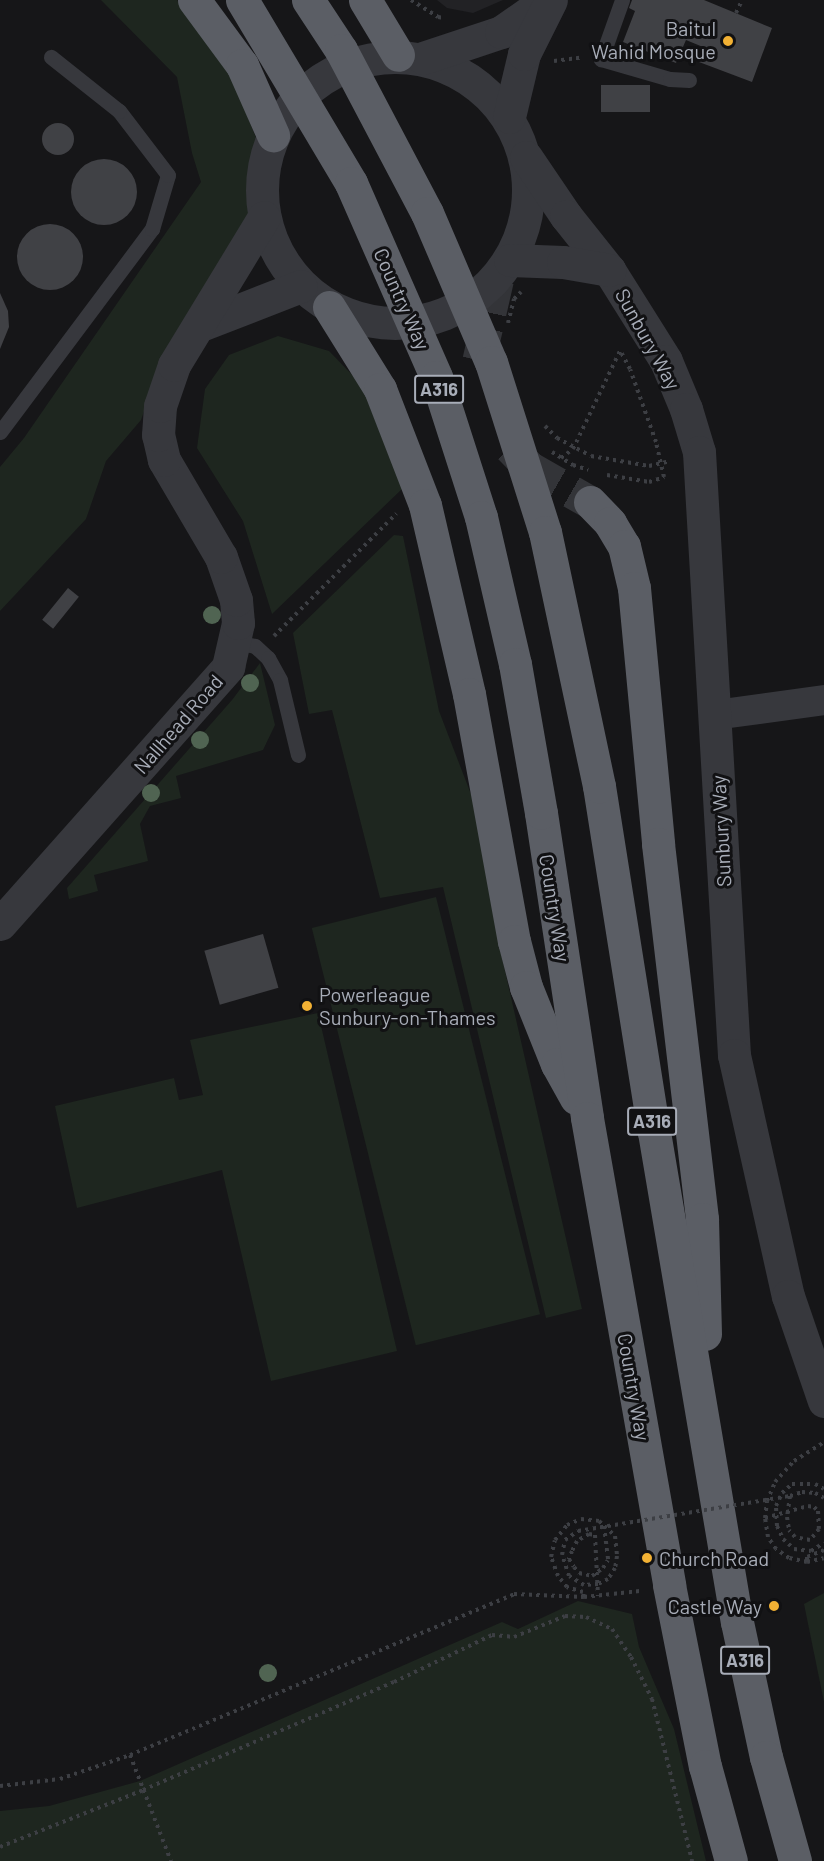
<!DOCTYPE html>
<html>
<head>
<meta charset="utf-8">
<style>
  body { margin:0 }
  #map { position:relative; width:824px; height:1861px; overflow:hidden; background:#161618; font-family:Barlow,sans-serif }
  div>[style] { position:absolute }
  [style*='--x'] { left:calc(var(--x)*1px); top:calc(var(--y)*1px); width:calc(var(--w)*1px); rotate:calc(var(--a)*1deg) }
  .built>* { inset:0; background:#222225 }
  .green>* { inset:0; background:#1e261f; transform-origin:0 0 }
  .building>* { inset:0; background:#404145; transform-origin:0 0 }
  .round { border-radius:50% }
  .trunk-tunnel>* { height:33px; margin-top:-16.5px; transform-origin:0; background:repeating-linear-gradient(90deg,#333438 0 33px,transparent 0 49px) }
  .path>* { height:4px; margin-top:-2px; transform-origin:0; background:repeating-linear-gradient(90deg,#3d3f44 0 3px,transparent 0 7.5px) }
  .service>* { height:15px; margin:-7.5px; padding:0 7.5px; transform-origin:7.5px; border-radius:7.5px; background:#37383d }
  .minor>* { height:30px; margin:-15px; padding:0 15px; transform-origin:15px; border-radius:15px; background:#37383d }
  .tertiary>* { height:33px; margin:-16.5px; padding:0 16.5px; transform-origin:16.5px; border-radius:16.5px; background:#37383d }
  .tertiary>.ring { margin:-16.5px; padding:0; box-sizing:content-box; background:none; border:33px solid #37383d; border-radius:50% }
  .trunk>* { height:33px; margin:-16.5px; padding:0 16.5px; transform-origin:16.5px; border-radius:16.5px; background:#5b5e65 }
  .path-bridge>* { height:4px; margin-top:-2px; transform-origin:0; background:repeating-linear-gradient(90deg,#3d3f44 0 3px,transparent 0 7.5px) }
  .trunk-bridge>* { height:33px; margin:-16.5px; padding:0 16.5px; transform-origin:16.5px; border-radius:16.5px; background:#5b5e65 }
  .trees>* { width:18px; height:18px; margin:-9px; border-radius:50%; background:#506452 }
  .dots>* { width:16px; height:16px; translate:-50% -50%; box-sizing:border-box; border:3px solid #111113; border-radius:50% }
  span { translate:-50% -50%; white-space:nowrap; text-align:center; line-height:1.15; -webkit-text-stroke:6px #111113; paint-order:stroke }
  .shield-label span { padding:2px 4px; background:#111113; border:2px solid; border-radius:4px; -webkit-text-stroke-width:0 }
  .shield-label { font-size:18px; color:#a8adb8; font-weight:700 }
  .poi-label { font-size:20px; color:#a8adb8 }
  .right { translate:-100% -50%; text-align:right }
  .left { translate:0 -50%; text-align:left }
  .street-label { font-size:20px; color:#a8adb8 }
</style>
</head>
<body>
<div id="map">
  <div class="built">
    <div style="clip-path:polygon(437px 0,503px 0,473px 13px,447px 8px)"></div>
  </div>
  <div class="green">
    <div style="clip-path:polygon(101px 0,177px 0,233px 80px,256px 138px,256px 184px,251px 225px,166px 349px,141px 420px,106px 461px,86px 519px,0 611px,0 467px,24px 438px,201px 182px,192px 153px,177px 77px)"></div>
    <div style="clip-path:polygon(278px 336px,329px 351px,361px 384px,402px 489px,272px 614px,243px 521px,197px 448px,205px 389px,229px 355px)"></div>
    <div style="clip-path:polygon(394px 535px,403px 536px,439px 711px,474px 802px,500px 949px,582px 1309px,546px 1318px,443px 887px,380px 898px,332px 710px,309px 714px,293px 633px)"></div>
    <div style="clip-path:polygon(260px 663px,275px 725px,263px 750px,176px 776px,181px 798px,150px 806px,140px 824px,148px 861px,94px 875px,98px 891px,69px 899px,67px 888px,232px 700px)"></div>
    <div style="left:436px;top:897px;width:430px;height:128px;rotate:76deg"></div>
    <div style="clip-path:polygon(318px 1013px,397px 1351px,271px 1381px,222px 1170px,77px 1208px,55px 1106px,174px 1078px,179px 1100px,203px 1095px,190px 1040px)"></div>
    <div style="clip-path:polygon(824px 1593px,824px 1702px,804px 1604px)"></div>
    <div style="clip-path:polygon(578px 1601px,632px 1614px,639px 1647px,674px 1729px,706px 1861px,0 1861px,0 1811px,49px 1806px,140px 1781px,502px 1622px,518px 1629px)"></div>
  </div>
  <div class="building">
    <div style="clip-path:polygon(632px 0,704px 0,772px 28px,752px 82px,699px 62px,703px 47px,686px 40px,676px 63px,623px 42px,635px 11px,629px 8px)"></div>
    <div style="left:650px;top:85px;width:27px;height:49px;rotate:90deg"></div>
    <div class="round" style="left:42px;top:123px;width:32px;height:32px"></div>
    <div class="round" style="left:71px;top:159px;width:66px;height:66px"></div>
    <div class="round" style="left:17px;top:224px;width:66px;height:66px"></div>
    <div style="clip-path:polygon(0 293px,8px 311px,9px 327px,0 349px)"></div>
    <div style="left:68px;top:588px;width:14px;height:41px;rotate:39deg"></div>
    <div style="left:263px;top:934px;width:56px;height:61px;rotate:74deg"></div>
  </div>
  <div class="trunk-tunnel">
    <div style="--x:479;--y:360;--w:85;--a:-77.1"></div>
    <div style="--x:510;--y:447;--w:28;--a:46"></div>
    <div style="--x:529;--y:467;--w:70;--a:29.8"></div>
  </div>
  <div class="path">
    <div style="--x:411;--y:0;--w:32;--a:32"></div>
    <div style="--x:438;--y:17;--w:6;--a:9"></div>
    <div style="--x:736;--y:13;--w:14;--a:-65"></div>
    <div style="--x:554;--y:61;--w:26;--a:-7"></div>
    <div style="--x:508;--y:323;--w:25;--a:-76"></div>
    <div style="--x:514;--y:299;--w:10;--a:-45"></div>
    <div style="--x:545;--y:426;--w:17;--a:45"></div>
    <div style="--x:557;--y:438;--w:38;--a:28"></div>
    <div style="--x:591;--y:456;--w:59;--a:9.8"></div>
    <div style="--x:649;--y:466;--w:22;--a:-13"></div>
    <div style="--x:552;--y:452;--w:25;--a:32"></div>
    <div style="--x:573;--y:465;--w:16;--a:18"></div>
    <div style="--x:561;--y:458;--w:15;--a:-37"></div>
    <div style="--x:573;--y:449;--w:109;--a:-64.4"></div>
    <div style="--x:607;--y:475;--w:43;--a:9.5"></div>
    <div style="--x:649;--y:482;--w:16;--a:-18"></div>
    <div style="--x:664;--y:477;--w:36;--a:-103"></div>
    <div style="--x:656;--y:442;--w:77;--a:-109.6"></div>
    <div style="--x:630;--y:369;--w:19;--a:-118"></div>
    <div style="--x:274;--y:636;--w:173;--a:-45"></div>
    <div style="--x:790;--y:1496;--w:13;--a:-18"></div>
    <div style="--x:802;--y:1492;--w:13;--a:4"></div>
    <div style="--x:815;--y:1493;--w:10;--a:29"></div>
    <div style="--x:765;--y:1518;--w:45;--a:-15.6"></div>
    <div style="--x:808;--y:1506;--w:6;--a:9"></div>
    <div style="--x:814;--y:1507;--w:6;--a:45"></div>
    <div style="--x:818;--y:1511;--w:18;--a:87"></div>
    <div style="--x:819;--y:1529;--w:14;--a:129"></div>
    <div style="--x:810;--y:1540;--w:15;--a:-169"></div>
    <div style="--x:795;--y:1537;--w:9;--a:-131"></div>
    <div style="--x:604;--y:1526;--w:34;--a:83"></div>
    <div style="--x:777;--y:1526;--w:14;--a:65"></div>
    <div style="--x:783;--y:1539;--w:15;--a:42"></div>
    <div style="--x:794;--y:1549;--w:17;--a:7"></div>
    <div style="--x:811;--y:1551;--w:15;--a:-32"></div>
    <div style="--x:589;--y:1534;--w:6;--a:9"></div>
    <div style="--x:595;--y:1535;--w:61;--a:87.2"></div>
    <div style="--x:824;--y:1550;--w:18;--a:158"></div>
    <div style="--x:807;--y:1557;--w:5;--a:90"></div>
    <div style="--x:807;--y:1562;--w:17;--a:-13"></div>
    <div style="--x:807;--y:1562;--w:18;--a:-167"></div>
    <div style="--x:789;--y:1558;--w:16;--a:-145"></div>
    <div style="--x:776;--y:1549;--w:14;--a:-124"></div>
    <div style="--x:768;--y:1537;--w:19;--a:-99"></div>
    <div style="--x:765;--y:1518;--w:17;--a:-83"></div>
    <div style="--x:767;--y:1501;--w:21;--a:-67"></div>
    <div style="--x:775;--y:1482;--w:28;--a:-48"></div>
    <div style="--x:794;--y:1461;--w:36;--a:-32"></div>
    <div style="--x:584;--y:1597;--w:5;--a:-101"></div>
    <div style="--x:583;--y:1592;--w:17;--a:-163"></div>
    <div style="--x:567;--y:1587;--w:14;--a:-129"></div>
    <div style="--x:558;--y:1576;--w:20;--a:-110"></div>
    <div style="--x:551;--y:1557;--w:17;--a:-77"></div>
    <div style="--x:555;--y:1540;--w:19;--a:-51"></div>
    <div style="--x:567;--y:1525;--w:15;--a:-23"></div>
    <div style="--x:581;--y:1519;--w:18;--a:6"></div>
    <div style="--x:599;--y:1521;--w:22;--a:43"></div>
    <div style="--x:615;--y:1536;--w:20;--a:84"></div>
    <div style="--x:130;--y:1755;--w:114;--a:68.9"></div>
    <div style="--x:0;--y:1786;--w:60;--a:-6.7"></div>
    <div style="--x:60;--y:1779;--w:74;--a:-18.9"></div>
    <div style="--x:130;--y:1755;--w:416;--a:-22.7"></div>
    <div style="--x:514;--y:1594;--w:70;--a:2.5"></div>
    <div style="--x:584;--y:1597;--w:56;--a:-6.1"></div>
    <div style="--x:0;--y:1847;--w:154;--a:-21.7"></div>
    <div style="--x:143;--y:1790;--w:273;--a:-23.3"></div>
    <div style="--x:394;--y:1682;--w:109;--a:-25.6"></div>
    <div style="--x:492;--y:1635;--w:22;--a:5"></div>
    <div style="--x:514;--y:1637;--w:55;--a:-22.4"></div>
    <div style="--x:565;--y:1616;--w:21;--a:3"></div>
    <div style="--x:586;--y:1617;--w:29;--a:25"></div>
    <div style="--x:612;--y:1629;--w:34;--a:56"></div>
    <div style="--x:631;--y:1657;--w:47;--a:63.4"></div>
    <div style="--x:652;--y:1699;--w:167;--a:76.1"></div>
  </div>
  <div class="service">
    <div style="--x:622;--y:0;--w:63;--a:109.6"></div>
    <div style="--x:601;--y:59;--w:72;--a:16.2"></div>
    <div style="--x:670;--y:79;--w:19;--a:3"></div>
    <div style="--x:0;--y:432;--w:254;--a:-53.2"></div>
    <div style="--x:152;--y:229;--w:56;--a:-73.5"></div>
    <div style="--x:168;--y:175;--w:81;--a:-127.4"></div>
    <div style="--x:119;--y:111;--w:87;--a:-141.5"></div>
    <div style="--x:236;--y:642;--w:19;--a:12"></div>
    <div style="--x:255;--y:646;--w:18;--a:43"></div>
    <div style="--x:268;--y:658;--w:25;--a:61"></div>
    <div style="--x:280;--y:680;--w:77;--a:76.5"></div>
  </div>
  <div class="minor">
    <div style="--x:715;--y:715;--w:110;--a:-7.8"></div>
  </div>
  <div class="tertiary">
    <div class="ring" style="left:262px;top:57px;width:233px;height:233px"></div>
    <div style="--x:423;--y:58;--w:82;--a:-18.4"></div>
    <div style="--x:501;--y:32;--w:56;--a:-34.8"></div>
    <div style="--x:509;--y:117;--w:65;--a:-76.6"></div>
    <div style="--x:524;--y:54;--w:60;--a:-63.4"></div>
    <div style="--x:526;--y:157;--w:71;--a:55.9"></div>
    <div style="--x:566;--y:216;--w:69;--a:51.5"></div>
    <div style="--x:609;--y:270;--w:107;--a:57.9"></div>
    <div style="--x:666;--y:361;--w:52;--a:67.4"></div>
    <div style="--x:686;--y:409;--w:45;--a:73.2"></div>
    <div style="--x:699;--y:452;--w:604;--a:86.68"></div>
    <div style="--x:734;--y:1055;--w:247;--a:77.4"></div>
    <div style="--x:788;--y:1296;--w:111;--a:71.1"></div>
    <div style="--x:510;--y:260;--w:53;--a:2.2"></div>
    <div style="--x:563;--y:262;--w:47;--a:9.9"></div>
    <div style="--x:201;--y:325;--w:107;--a:-21.3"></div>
    <div style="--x:0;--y:924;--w:344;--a:-48.4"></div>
    <div style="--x:228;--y:667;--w:45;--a:-77.2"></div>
    <div style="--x:238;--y:623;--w:23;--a:-95"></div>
    <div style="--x:236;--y:600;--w:46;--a:-109.2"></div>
    <div style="--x:221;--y:557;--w:113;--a:-120.4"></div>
    <div style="--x:164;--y:460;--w:26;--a:-103"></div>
    <div style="--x:158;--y:435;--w:29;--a:-86"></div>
    <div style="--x:160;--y:406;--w:43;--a:-71.1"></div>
    <div style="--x:174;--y:365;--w:173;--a:-58.7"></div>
  </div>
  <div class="trunk">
    <div style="--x:194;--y:0;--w:81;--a:53.6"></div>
    <div style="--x:242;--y:65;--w:77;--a:66.1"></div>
    <div style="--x:365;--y:0;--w:64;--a:59"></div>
    <div style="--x:329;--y:307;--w:97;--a:58.1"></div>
    <div style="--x:380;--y:389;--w:124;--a:68.8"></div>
    <div style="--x:425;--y:505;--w:194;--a:76.9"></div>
    <div style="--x:469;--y:694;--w:251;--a:79.7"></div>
    <div style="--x:514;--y:941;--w:48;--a:75.4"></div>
    <div style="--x:526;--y:987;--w:83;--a:68.1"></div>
    <div style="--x:557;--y:1064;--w:39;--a:61"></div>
    <div style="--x:590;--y:502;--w:29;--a:46"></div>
    <div style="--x:610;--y:523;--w:27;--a:59"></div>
    <div style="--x:624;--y:546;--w:43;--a:76.6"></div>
    <div style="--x:634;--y:588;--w:257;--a:84.6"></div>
    <div style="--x:658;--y:844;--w:378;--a:83.3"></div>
    <div style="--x:702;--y:1219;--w:115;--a:88.5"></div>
    <div style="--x:599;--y:786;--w:350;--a:81"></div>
    <div style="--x:654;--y:1132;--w:497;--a:80.4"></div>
    <div style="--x:737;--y:1622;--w:138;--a:77.9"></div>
    <div style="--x:766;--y:1757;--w:108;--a:74.4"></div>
    <div style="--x:541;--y:813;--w:308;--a:81.4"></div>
    <div style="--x:587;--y:1118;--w:474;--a:80"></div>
    <div style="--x:669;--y:1585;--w:185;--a:78.8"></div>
    <div style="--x:705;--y:1766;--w:98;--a:74.7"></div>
  </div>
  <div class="path-bridge">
    <div style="--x:777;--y:1526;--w:20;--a:-93"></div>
    <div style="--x:776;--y:1506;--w:14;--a:-65"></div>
    <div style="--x:782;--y:1493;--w:13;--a:-42"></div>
    <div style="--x:792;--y:1484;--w:23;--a:0"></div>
    <div style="--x:815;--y:1484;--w:10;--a:29"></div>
    <div style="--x:589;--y:1534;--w:14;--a:150"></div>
    <div style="--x:577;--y:1541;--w:11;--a:117"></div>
    <div style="--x:572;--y:1551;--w:9;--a:111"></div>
    <div style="--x:569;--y:1559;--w:9;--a:58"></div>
    <div style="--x:574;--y:1567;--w:8;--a:50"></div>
    <div style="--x:579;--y:1573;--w:13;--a:13"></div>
    <div style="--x:592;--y:1576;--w:14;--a:-36"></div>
    <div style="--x:603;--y:1568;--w:9;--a:-58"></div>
    <div style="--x:617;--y:1556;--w:12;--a:99"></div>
    <div style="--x:615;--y:1568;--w:13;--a:122"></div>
    <div style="--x:608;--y:1579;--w:11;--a:153"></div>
    <div style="--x:598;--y:1584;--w:14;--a:176"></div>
    <div style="--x:584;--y:1585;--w:17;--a:-149"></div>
    <div style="--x:569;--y:1576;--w:22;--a:-108"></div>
    <div style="--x:562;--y:1555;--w:15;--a:-79"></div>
    <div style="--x:565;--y:1540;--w:16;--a:-35"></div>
    <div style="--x:578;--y:1531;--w:215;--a:-9.4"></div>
    <div style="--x:790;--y:1496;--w:21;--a:98"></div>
    <div style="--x:787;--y:1517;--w:13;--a:81"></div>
  </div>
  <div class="trunk-bridge">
    <div style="--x:242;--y:0;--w:213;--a:59.2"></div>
    <div style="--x:351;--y:183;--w:212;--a:66.3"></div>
    <div style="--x:436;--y:377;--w:147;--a:72.2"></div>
    <div style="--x:481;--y:517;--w:151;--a:77"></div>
    <div style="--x:515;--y:664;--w:151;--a:80.1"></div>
    <div style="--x:308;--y:0;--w:60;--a:56.6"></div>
    <div style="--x:341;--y:50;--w:184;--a:62.2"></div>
    <div style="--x:427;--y:213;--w:162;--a:66.8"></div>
    <div style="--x:491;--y:362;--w:178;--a:72.4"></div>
    <div style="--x:545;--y:532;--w:260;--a:78"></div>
  </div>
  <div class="trees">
    <div style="left:212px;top:615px"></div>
    <div style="left:250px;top:683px"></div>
    <div style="left:200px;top:740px"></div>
    <div style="left:151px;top:793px"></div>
    <div style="left:268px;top:1673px"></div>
  </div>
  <div class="dots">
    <div style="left:728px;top:41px;background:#f2b134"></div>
    <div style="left:307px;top:1006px;background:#f2b134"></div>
    <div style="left:647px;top:1558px;background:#f2b134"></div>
    <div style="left:774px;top:1606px;background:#f2b134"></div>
  </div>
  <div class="shield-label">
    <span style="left:439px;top:389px">A316</span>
    <span style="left:652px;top:1121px">A316</span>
    <span style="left:745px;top:1660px">A316</span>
  </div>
  <div class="poi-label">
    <span class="right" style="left:716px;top:40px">Baitul<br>Wahid Mosque</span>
    <span class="left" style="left:319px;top:1006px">Powerleague<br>Sunbury-on-Thames</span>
    <span class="left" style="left:659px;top:1558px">Church Road</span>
    <span class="right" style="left:762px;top:1606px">Castle Way</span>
  </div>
  <div class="street-label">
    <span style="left:402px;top:299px;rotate:66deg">Country Way</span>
    <span style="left:648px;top:339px;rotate:61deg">Sunbury Way</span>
    <span style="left:178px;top:724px;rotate:-49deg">Nallhead Road</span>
    <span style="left:721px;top:831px;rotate:-93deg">Sunbury Way</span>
    <span style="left:555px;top:908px;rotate:81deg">Country Way</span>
    <span style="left:634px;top:1387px;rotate:80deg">Country Way</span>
  </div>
</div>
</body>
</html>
